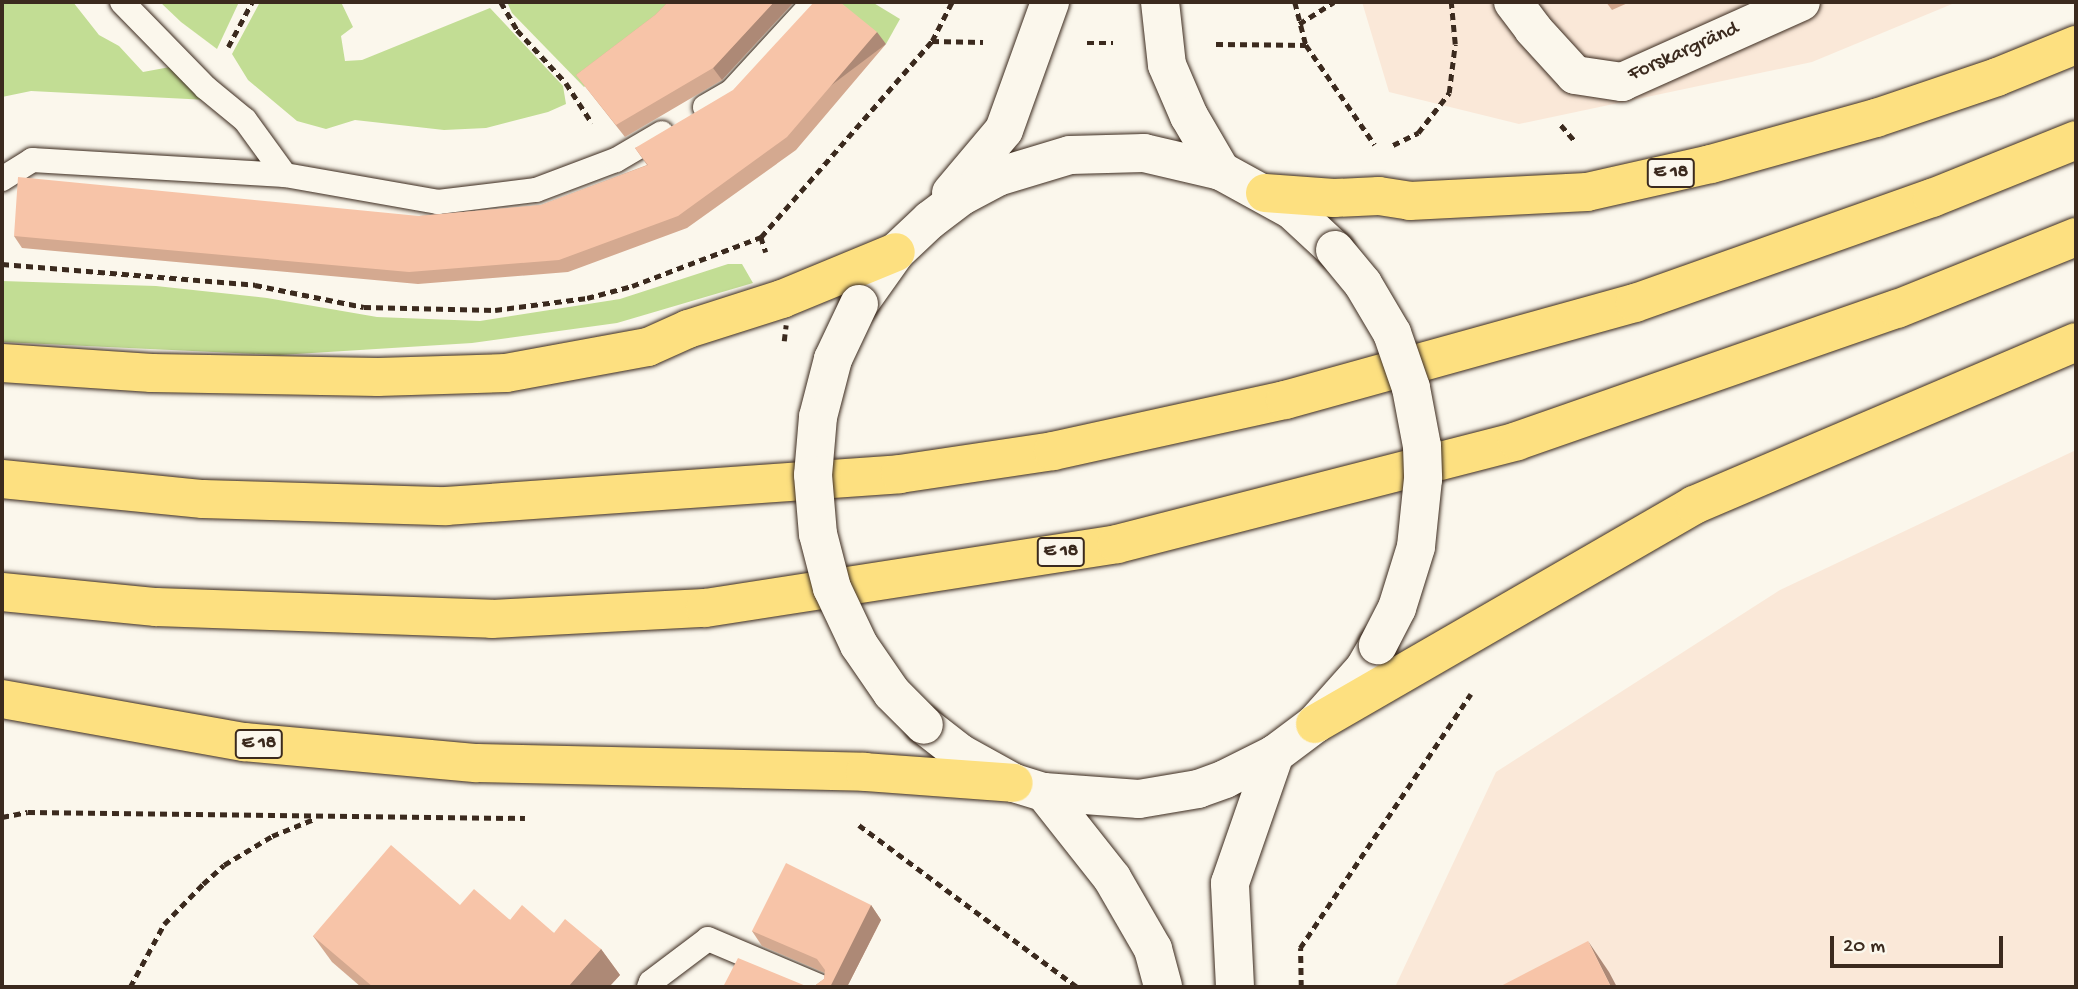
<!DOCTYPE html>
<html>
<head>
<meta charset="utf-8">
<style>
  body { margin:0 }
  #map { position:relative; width:2078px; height:989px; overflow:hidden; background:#fbf7ec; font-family:"Gochi Hand",sans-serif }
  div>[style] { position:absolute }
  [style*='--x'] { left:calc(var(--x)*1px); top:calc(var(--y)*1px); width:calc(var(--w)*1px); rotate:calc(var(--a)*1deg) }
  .built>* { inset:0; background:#fae8d8 }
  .green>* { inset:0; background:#c2dd94 }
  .path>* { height:4.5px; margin-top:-2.25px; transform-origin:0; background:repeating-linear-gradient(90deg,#3b2a1e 0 7px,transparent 0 12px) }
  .roads { filter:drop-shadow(0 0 2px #3b2a1e) drop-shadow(0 0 2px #3b2a1e) }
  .service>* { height:24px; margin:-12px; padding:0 12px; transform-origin:12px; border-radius:12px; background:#fbf7ec }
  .minor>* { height:38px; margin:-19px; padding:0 19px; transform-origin:19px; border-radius:19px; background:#fbf7ec }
  .tertiary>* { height:38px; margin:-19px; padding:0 19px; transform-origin:19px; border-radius:19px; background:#fbf7ec }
  .motorway>* { height:38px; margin:-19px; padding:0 19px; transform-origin:19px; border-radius:19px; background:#fde080 }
  .path-bridge>* { height:4.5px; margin-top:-2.25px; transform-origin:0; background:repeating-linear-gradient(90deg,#3b2a1e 0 7px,transparent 0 12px) }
  .bridges { filter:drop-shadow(0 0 2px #3b2a1e) drop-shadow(0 0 2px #3b2a1e) }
  .tertiary-bridge>* { height:38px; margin:-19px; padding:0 19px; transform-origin:19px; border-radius:19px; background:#fbf7ec }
  .wall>* { inset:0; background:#d4a990 }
  .shaded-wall>* { inset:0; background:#ad8976; transform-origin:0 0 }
  .building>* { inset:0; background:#f7c4a8 }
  span { translate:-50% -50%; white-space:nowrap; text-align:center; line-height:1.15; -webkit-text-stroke:6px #fbf7ec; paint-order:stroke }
  .shield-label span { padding:2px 5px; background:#fbf7ec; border:2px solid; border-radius:5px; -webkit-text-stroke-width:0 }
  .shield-label { font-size:19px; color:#3b2a1e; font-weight:700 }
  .street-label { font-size:21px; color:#3b2a1e }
  .frame { position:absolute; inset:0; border:4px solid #3b2a1e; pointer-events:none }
  .scale { position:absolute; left:1830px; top:936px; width:173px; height:32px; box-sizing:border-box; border:4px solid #3b2a1e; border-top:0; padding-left:9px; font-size:21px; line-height:24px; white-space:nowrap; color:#3b2a1e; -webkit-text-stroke:5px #fbf7ec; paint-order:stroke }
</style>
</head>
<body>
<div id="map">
  <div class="built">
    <div style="clip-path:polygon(1362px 2px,1957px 2px,1812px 62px,1519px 124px,1389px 92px)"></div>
    <div style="clip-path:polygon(2076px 450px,2076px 987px,1395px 987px,1496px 772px,1780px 590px)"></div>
  </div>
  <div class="green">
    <div style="clip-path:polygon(2px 2px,73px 2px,99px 35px,119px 46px,143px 72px,170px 67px,208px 100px,31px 91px,2px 97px)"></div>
    <div style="clip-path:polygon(160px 2px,239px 2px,217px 49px,181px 22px)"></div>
    <div style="clip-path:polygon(260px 2px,341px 2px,353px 27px,341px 36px,345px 61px,362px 60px,490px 8px,563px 86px,566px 104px,548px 112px,486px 128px,444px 130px,355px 120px,326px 129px,297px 121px,248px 80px,232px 54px)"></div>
    <div style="clip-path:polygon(507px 2px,688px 2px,584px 87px,512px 13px)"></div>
    <div style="clip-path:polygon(835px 2px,872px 2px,900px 19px,886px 44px)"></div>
    <div style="clip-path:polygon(728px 264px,742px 264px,753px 283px,617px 323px,472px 343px,280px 355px,2px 342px,2px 281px,156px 286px,267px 298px,377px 317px,480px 321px,620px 299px)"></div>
  </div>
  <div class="path">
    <div style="--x:501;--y:2;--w:32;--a:60"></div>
    <div style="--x:517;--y:30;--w:72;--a:47.2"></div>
    <div style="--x:566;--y:83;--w:48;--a:57"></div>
    <div style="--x:1295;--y:2;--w:44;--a:75.7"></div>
    <div style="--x:1306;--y:45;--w:121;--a:55.4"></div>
    <div style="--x:1299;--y:24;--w:41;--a:-32.2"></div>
    <div style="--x:932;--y:41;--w:51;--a:1.1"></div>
    <div style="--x:1087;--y:43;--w:26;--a:0"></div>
    <div style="--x:1216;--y:44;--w:90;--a:0.6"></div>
    <div style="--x:228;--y:47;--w:51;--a:-61.9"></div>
    <div style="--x:1561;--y:125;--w:23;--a:49"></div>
    <div style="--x:1393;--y:145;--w:28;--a:-26"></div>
    <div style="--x:1418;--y:133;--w:51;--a:-52.2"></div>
    <div style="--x:1449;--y:93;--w:49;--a:-83"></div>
    <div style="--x:1455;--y:44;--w:42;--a:-95.4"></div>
    <div style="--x:761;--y:237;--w:16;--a:72"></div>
    <div style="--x:2;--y:264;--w:254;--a:4.7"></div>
    <div style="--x:255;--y:285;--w:111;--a:11.4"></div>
    <div style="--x:364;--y:307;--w:131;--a:1.3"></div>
    <div style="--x:495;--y:310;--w:93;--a:-7.4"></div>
    <div style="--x:587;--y:298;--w:47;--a:-14.9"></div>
    <div style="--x:632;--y:286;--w:138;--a:-20.8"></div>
    <div style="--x:761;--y:237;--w:260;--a:-48.9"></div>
    <div style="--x:932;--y:41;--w:44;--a:-62.9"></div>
    <div style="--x:2;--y:817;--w:26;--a:-11"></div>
    <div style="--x:28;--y:812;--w:497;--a:0.7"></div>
    <div style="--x:859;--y:825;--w:272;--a:36.6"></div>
    <div style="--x:130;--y:987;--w:72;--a:-61.6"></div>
    <div style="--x:164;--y:924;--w:56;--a:-45.7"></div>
    <div style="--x:203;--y:884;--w:28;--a:-42"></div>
    <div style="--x:224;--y:865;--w:56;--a:-31.1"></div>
    <div style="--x:272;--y:836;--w:45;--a:-22"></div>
    <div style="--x:1301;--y:987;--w:39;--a:-91"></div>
    <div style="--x:1300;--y:948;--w:306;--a:-56.1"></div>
  </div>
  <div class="roads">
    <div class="service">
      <div style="--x:122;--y:2;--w:120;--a:45.7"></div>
      <div style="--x:206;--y:88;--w:50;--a:39.4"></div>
      <div style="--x:245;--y:120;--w:68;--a:54"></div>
      <div style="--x:705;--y:107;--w:30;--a:-30"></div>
      <div style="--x:731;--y:92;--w:118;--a:-47.4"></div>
      <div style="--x:2;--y:179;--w:36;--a:-32"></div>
      <div style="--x:32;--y:160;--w:253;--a:3.4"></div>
      <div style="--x:285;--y:175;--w:155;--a:10"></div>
      <div style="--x:438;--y:202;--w:99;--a:-7"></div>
      <div style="--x:536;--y:190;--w:85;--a:-20.6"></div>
      <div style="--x:616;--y:160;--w:53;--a:-30.4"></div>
      <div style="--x:649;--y:987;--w:5;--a:-68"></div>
      <div style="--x:651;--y:982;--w:71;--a:-37"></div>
      <div style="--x:708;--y:939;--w:123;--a:23"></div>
    </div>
    <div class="minor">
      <div style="--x:1513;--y:2;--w:34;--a:53"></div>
      <div style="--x:1533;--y:29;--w:62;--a:47.6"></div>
      <div style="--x:1575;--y:75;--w:48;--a:8.5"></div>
      <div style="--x:1622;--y:82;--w:196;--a:-24.1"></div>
    </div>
    <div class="tertiary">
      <div style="--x:1160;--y:2;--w:63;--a:83.7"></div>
      <div style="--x:1167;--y:65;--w:56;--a:66.7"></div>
      <div style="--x:1189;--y:116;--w:64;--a:59.8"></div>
      <div style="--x:951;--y:193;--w:82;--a:-49.9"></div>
      <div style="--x:1004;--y:130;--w:136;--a:-70.2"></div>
      <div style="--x:859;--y:304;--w:64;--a:-54.6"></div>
      <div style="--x:896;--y:252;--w:47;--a:-43.3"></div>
      <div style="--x:930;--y:220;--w:40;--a:-37"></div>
      <div style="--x:962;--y:196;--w:40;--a:-28"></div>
      <div style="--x:997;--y:177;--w:76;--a:-16.8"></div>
      <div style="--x:1070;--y:155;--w:74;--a:-1.5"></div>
      <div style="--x:1144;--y:153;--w:79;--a:13.2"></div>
      <div style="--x:1221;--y:171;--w:81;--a:28.8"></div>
      <div style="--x:1292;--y:210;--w:59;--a:42.9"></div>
      <div style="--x:924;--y:725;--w:46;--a:37.9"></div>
      <div style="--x:960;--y:753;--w:62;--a:29.1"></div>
      <div style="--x:1014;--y:783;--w:31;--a:17"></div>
      <div style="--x:1044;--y:792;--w:95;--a:4.2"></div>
      <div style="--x:1139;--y:799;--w:60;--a:-9.6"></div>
      <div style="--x:1198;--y:789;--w:29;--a:-20"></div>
      <div style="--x:1225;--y:779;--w:56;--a:-26.6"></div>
      <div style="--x:1275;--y:754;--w:50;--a:-36.9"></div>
      <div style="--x:1315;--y:724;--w:74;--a:-48.3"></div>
      <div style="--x:1364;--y:669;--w:28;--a:-60"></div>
      <div style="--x:1044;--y:792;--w:110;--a:51.7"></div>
      <div style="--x:1112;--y:878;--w:82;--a:60"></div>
      <div style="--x:1153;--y:949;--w:39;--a:75"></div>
      <div style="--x:1235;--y:987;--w:104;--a:-92.8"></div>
      <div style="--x:1230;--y:883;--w:137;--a:-70.8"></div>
    </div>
    <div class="motorway">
      <div style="--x:1265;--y:193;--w:69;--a:4.1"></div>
      <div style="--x:1334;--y:198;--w:45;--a:-2.5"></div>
      <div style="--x:1379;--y:196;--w:31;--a:9"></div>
      <div style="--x:1410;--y:201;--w:177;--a:-2.9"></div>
      <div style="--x:1587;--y:192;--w:127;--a:-12.7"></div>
      <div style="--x:1711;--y:164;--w:171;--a:-15.6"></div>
      <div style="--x:1876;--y:118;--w:128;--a:-18.7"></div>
      <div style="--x:1997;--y:77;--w:85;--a:-22.1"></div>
      <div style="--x:2;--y:363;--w:150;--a:3.8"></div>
      <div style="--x:152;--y:373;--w:226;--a:1"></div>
      <div style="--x:378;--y:377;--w:128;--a:-1.8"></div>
      <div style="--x:506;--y:373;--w:144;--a:-10.4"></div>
      <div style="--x:648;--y:347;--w:44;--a:-24.2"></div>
      <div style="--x:688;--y:329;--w:99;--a:-17.7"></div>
      <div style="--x:782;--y:299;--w:123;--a:-22.4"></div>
      <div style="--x:2;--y:479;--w:202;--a:5.7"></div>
      <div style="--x:203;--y:499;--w:243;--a:1.7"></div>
      <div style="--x:446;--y:506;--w:455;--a:-4"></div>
      <div style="--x:900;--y:474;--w:155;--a:-8.5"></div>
      <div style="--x:1053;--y:451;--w:238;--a:-12.4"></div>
      <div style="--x:1285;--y:400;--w:363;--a:-15.5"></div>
      <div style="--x:1635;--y:303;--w:315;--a:-19.5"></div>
      <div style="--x:1932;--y:198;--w:155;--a:-21.9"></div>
      <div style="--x:2;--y:592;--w:155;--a:5.6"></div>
      <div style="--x:156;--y:607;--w:336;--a:2"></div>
      <div style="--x:492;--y:619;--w:213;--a:-3"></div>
      <div style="--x:705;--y:608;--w:417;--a:-8.8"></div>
      <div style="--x:1117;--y:544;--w:413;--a:-14.4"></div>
      <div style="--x:1517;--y:441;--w:402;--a:-19.2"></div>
      <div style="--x:1897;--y:309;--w:193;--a:-21.9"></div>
      <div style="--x:2;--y:699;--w:246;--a:10.1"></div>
      <div style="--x:244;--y:742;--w:234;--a:5.2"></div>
      <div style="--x:477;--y:763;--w:388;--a:1.3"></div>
      <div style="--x:865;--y:772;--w:149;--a:4.2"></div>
      <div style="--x:1315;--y:724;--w:438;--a:-30"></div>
      <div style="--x:1694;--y:505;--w:415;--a:-23.1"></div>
    </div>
  </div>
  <div class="path-bridge">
    <div style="--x:784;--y:341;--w:16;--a:-83"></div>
  </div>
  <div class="bridges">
    <div class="tertiary-bridge">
      <div style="--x:1335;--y:250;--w:44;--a:50.5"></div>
      <div style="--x:1363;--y:284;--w:57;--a:59.4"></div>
      <div style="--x:1392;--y:333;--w:58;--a:70.9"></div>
      <div style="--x:1411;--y:388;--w:59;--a:79.3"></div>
      <div style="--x:1422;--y:446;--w:33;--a:88"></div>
      <div style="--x:1423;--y:479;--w:68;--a:95.9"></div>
      <div style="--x:1416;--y:547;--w:64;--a:107.3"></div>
      <div style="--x:1397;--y:608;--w:42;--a:117.2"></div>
      <div style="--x:859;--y:304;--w:61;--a:115.3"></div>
      <div style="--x:833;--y:359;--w:60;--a:104.5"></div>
      <div style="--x:818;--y:417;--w:58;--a:94.9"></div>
      <div style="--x:813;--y:475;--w:59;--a:85.2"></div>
      <div style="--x:818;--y:534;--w:56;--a:75.5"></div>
      <div style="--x:832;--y:588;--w:63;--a:64.7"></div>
      <div style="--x:859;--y:645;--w:58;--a:55.5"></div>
      <div style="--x:892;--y:693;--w:45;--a:45"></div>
    </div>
  </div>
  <div class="wall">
    <div style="clip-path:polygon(668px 2px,794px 2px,722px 80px,625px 137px,576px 75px,655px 15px)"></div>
    <div style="clip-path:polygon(1606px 2px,1630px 2px,1612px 10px)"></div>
    <div style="clip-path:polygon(886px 44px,796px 150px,687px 228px,568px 272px,418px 284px,22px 248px,14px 236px,419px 216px,541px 205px,647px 165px,635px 148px)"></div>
    <div style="clip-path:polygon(460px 905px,554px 933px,601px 949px,620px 975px,609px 987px,361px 987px,332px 962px,313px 936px)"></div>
    <div style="clip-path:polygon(871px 905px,881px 920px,847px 987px,723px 987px,813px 987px,824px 979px,825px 973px,762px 946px,752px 931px)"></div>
  </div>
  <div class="shaded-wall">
    <div style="clip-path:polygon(774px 2px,794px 2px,722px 80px,713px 68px)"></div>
    <div style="left:877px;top:32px;width:15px;height:138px;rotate:53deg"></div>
    <div style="clip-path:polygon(871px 905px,881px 920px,847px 987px,830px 987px)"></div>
    <div style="clip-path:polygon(1588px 941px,1609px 972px,1617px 987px,1611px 987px)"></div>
    <div style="clip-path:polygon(601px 949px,620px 975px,609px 987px,568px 987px)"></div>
  </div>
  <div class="building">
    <div style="clip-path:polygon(668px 2px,774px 2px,713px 68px,616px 125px,576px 75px,655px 15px)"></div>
    <div style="clip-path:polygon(814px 2px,840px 2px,877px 32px,787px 137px,678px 216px,559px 260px,409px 272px,14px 236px,18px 177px,419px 216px,541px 205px,648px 165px,635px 148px,733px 90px)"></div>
    <div style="clip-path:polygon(391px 845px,460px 905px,474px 889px,510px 920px,522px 905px,554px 933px,565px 919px,601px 949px,568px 987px,373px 987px,313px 936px)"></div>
    <div style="clip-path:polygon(786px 863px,871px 905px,830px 987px,723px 987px,738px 958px,806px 986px,813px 987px,824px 979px,825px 970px,817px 959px,752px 931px)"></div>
    <div style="clip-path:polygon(1588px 941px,1611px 987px,1499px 987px)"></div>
  </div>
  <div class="shield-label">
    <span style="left:1671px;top:173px">E 18</span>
    <span style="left:1061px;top:552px">E 18</span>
    <span style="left:259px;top:744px">E 18</span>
  </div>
  <div class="street-label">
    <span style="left:1684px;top:53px;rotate:-24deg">Forskargränd</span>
  </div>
  <div class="frame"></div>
  <div class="scale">20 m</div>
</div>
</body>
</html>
